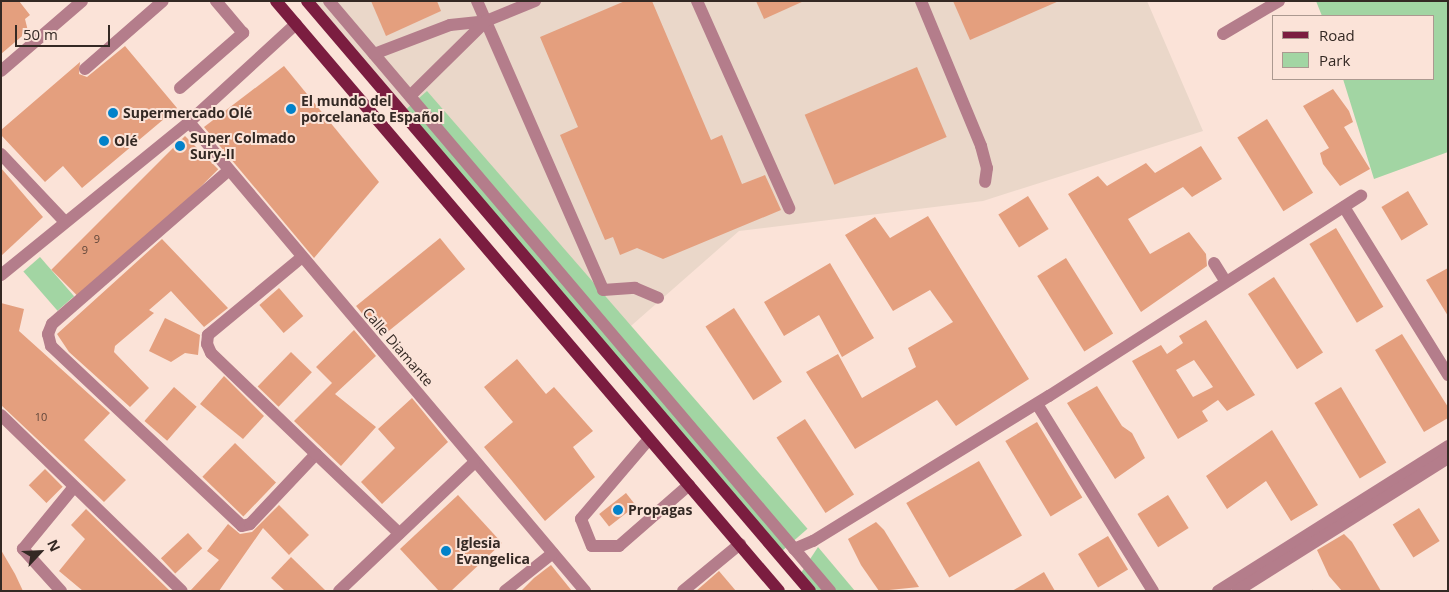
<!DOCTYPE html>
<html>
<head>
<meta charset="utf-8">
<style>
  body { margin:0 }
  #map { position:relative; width:1449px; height:592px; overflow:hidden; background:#fbe3d8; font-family:"Open Sans",sans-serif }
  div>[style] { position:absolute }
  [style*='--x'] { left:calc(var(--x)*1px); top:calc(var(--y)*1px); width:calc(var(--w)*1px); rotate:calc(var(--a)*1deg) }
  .industrial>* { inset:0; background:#ead7c9 }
  .green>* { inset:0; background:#a2d5a3; transform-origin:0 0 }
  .building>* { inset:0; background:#e49f7e; transform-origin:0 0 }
  .path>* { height:2.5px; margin-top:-1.25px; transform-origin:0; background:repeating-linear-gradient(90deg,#928179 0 1px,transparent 0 5px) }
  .minor>* { height:12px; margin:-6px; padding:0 6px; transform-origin:6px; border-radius:6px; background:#b47d8b }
  .major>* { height:12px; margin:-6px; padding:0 6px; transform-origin:6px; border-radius:6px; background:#7b1d40 }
  .dots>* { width:14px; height:14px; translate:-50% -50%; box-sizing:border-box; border:2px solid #fbe3d8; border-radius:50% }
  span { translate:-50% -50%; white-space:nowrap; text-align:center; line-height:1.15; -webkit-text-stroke:4px #fbe3d8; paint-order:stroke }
  .number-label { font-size:11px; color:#60463a }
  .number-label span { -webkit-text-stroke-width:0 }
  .poi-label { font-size:14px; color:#342924; font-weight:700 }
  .left { translate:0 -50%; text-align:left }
  .street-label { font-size:14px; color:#342924 }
  .frame { position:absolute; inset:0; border:2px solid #342924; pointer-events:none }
  .legend { position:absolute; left:1272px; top:15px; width:162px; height:65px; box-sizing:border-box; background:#fbe3d8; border:1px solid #ab9990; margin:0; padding:6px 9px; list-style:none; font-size:15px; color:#342924 }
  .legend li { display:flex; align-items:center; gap:10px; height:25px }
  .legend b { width:25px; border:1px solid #ab9990 }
  .north { position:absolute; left:15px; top:527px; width:50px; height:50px; -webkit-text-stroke:4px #fbe3d8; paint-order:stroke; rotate:65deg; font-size:14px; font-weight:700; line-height:20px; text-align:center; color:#342924 }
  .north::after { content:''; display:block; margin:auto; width:18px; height:22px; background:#342924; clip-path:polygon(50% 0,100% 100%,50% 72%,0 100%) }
  .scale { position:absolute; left:15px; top:25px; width:95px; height:22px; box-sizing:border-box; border:2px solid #342924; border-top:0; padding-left:6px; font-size:15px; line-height:18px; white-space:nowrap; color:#342924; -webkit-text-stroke:4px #fbe3d8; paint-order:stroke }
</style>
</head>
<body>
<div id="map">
  <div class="industrial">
    <div style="clip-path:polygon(313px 1px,1147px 1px,1203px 131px,983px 201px,739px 231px,607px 347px)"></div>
  </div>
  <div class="green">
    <div style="clip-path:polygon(1316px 1px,1448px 1px,1448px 152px,1374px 179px,1343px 79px,1433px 79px,1433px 16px,1322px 16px)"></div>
    <div style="left:427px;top:91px;width:580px;height:33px;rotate:49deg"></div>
    <div style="left:40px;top:257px;width:52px;height:22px;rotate:49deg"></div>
    <div style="clip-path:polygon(818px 547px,855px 591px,812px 591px,799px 576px)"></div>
  </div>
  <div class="building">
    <div style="clip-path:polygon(1px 1px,19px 1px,30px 15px,25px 19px,28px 31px,1px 54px)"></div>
    <div style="clip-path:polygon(371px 1px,437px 1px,441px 11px,386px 36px)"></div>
    <div style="clip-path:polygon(625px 1px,652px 1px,711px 140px,722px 135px,742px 184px,765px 175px,781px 210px,663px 259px,637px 248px,620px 255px,613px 237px,605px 240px,560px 135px,578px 127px,540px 37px)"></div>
    <div style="clip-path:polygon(756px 1px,804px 1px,764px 19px)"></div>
    <div style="clip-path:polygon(953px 1px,1059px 1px,970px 40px)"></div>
    <div style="clip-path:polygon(125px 46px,177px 108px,82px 188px,63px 166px,45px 182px,1px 135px,1px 130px,80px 62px,79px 74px,87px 77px)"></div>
    <div style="clip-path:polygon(284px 66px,379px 182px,314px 258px,204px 127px)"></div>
    <div style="left:917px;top:67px;width:76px;height:122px;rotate:67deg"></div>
    <div style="clip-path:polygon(1333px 89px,1349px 111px,1353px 122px,1344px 127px,1370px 169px,1340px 186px,1323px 164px,1320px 153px,1329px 148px,1303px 106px)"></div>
    <div style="left:1267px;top:119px;width:87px;height:35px;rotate:58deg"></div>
    <div style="left:185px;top:136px;width:47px;height:189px;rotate:45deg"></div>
    <div style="clip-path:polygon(1201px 146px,1222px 179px,1192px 197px,1183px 187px,1128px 219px,1150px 254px,1189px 232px,1206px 254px,1207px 266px,1141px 312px,1068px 194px,1098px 176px,1107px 186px,1146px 163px,1155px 173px)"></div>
    <div style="clip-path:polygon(1px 168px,43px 217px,1px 256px)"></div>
    <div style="left:1408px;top:191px;width:39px;height:31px;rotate:59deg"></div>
    <div style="left:1028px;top:196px;width:39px;height:35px;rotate:58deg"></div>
    <div style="clip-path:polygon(928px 216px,1029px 379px,956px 426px,937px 400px,855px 449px,806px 372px,838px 354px,862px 398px,916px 367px,908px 348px,953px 322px,930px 290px,893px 311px,845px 235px,875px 217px,890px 238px)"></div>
    <div style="left:1336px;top:228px;width:92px;height:31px;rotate:59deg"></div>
    <div style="left:440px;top:238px;width:40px;height:108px;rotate:51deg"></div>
    <div style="clip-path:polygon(162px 239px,228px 308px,204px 327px,171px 291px,149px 310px,154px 313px,115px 346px,114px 352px,149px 388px,130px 407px,69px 352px,57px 334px)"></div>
    <div style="left:1066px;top:258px;width:89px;height:34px;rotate:58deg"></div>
    <div style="clip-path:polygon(830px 263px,874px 338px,842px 357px,819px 315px,784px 336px,764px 302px)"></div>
    <div style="clip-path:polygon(1448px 268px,1448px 316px,1426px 280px)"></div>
    <div style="left:1274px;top:277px;width:90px;height:31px;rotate:57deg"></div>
    <div style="left:279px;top:288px;width:37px;height:26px;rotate:49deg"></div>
    <div style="clip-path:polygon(1px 303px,24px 309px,19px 331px,110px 413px,84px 440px,126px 480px,104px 502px,1px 405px)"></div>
    <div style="left:734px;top:308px;width:88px;height:34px;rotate:57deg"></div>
    <div style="clip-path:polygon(165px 318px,200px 335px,198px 355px,185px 353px,171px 362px,149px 351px)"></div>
    <div style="clip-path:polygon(evenodd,1206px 320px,1255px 395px,1227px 411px,1218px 400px,1202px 411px,1208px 421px,1178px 439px,1132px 361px,1161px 345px,1167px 354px,1183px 343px,1179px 336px,1206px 320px,1194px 360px,1213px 387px,1193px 397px,1176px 370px,1194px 360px)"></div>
    <div style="clip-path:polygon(354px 330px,376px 356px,335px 394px,376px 427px,341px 466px,294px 421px,332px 383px,316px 367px)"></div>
    <div style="clip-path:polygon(1402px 334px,1448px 407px,1448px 418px,1424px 432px,1375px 350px)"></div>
    <div style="left:291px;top:352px;width:29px;height:48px;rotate:44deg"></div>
    <div style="clip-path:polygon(517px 359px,546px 394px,554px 387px,593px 431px,573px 447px,595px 477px,545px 521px,484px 447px,513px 422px,484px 387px)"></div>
    <div style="clip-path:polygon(224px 376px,264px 416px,243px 439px,200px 404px)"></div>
    <div style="clip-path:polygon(1097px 386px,1122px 426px,1132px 433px,1145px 458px,1115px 479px,1067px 403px)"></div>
    <div style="left:174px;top:387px;width:30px;height:45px;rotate:41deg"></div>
    <div style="left:1341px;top:387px;width:88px;height:31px;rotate:59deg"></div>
    <div style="clip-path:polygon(412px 398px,448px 442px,382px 504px,361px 482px,395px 448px,378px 429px)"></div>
    <div style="left:805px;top:419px;width:90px;height:34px;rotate:57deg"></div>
    <div style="left:1037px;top:422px;width:88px;height:37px;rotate:59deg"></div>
    <div style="clip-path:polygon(1272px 430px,1318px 505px,1291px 521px,1266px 481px,1227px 509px,1206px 476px)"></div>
    <div style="left:235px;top:443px;width:57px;height:47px;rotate:44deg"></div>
    <div style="left:979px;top:461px;width:86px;height:84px;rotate:60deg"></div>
    <div style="left:45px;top:469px;width:25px;height:23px;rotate:45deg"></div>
    <div style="left:626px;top:493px;width:16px;height:34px;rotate:52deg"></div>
    <div style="clip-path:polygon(458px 495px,502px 543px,451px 591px,439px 591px,400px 549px)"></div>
    <div style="left:1168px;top:495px;width:39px;height:36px;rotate:58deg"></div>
    <div style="clip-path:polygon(279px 505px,309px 535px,289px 555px,263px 528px,219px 591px,190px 591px,219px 560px,207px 551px,228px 524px,240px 534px,252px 532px)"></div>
    <div style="left:1419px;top:508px;width:39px;height:31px;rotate:58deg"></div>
    <div style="clip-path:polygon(86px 509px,170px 591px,83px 591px,59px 571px,85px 539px,71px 525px)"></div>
    <div style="clip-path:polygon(876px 522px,884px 530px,919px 587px,879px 591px,861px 565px,848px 539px)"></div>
    <div style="left:188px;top:533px;width:21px;height:37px;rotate:47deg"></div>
    <div style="clip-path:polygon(1344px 534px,1352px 542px,1381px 591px,1342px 591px,1329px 576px,1317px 550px)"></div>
    <div style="left:1108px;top:536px;width:39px;height:35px;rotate:59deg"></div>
    <div style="clip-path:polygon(1px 550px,15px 574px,23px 591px,1px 591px)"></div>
    <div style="clip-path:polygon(291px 557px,326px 591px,285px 591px,271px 578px)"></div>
    <div style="clip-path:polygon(551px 565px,572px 591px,521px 591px,534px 578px)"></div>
    <div style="clip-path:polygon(719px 571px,736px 591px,696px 591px)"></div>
    <div style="clip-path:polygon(1044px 572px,1055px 591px,1012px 591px)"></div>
  </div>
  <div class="path">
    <div style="--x:1313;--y:591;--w:1;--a:-45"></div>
  </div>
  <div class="minor">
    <div style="--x:329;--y:1;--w:774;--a:49.66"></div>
    <div style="--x:477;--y:1;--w:315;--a:66.4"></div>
    <div style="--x:603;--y:290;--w:32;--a:-4"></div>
    <div style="--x:635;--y:288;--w:25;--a:23"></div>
    <div style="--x:697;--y:1;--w:227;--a:66"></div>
    <div style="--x:921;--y:1;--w:157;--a:67.5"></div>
    <div style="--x:981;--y:146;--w:23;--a:75"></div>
    <div style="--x:987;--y:168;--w:14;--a:98"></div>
    <div style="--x:1223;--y:34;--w:65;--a:-30.5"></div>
    <div style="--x:374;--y:54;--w:81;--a:-20.9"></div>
    <div style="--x:450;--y:25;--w:36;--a:-6"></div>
    <div style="--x:486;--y:21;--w:53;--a:-22.2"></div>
    <div style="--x:85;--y:69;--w:103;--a:-41.1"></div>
    <div style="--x:1;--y:71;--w:107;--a:-40.8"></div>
    <div style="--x:180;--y:88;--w:84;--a:-41.1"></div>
    <div style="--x:243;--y:33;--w:42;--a:-130.2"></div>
    <div style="--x:410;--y:96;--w:107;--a:-44.6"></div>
    <div style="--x:189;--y:122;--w:614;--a:49.82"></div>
    <div style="--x:1;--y:154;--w:93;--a:46.7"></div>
    <div style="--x:228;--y:171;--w:233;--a:139"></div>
    <div style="--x:52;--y:324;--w:11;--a:112"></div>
    <div style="--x:48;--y:334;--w:12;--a:76"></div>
    <div style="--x:51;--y:346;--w:262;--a:43.3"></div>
    <div style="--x:242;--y:526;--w:8;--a:-14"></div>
    <div style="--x:250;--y:524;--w:96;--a:-46.7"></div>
    <div style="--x:316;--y:454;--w:115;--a:43.6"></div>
    <div style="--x:1344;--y:207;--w:198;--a:58.2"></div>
    <div style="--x:301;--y:258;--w:121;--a:140.4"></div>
    <div style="--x:208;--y:335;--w:9;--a:96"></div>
    <div style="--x:207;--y:344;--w:10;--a:66"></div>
    <div style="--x:211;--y:353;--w:146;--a:43.9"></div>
    <div style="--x:1214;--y:263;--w:22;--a:58"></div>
    <div style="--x:1;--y:275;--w:242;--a:-39.1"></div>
    <div style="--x:189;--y:122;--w:145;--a:-42.5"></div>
    <div style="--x:1037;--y:404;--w:220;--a:58.2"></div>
    <div style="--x:1;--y:415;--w:252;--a:44.2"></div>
    <div style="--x:649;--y:439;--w:105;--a:130.4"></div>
    <div style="--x:581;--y:519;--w:29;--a:68"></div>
    <div style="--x:592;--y:546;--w:27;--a:0"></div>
    <div style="--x:619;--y:546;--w:93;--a:-41.1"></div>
    <div style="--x:794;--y:549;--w:21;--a:-23"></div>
    <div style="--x:813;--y:541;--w:277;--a:-31.6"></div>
    <div style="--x:1049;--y:396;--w:371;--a:-32.7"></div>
    <div style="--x:61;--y:591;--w:57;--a:-132.1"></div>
    <div style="--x:23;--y:549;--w:80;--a:-50.6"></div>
    <div style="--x:339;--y:591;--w:186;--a:-43.5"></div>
    <div style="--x:505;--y:591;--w:61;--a:-38.4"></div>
    <div style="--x:683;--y:591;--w:74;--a:-39.5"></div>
    <div style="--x:1218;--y:591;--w:272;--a:-32.2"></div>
    <div style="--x:1237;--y:591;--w:249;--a:-32.2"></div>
  </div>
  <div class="major">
    <div style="--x:276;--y:1;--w:775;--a:49.55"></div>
    <div style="--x:307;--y:1;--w:775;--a:49.55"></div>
  </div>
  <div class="dots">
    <div style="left:291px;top:109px;background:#0282ca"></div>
    <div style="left:113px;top:113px;background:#0282ca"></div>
    <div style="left:104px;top:141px;background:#0282ca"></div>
    <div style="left:180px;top:146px;background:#0282ca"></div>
    <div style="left:618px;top:510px;background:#0282ca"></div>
    <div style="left:446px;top:551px;background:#0282ca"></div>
  </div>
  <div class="number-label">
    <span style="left:97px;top:239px">9</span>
    <span style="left:85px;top:250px">9</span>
    <span style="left:41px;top:417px">10</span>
  </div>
  <div class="poi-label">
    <span class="left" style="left:301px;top:109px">El mundo del<br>porcelanato Español</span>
    <span class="left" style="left:123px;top:113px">Supermercado Olé</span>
    <span class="left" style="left:190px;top:146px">Super Colmado<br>Sury-II</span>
    <span class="left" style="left:114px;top:141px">Olé</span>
    <span class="left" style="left:628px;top:510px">Propagas</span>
    <span class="left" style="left:456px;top:551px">Iglesia<br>Evangelica</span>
  </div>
  <div class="street-label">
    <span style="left:398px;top:347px;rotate:49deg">Calle Diamante</span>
  </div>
  <div class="frame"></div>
  <ul class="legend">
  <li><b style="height:6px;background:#7b1d40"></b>Road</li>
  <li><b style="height:14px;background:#a2d5a3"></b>Park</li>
  </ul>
  <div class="north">N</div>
  <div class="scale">50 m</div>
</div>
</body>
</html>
